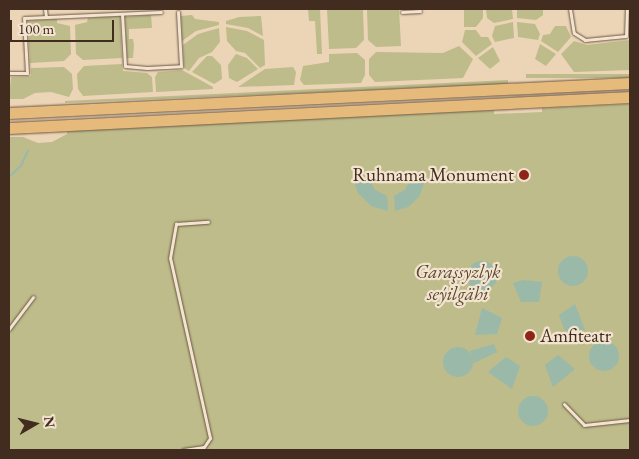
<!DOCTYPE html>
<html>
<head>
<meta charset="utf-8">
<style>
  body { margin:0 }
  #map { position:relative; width:639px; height:459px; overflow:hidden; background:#ecd5b6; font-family:"EB Garamond",serif }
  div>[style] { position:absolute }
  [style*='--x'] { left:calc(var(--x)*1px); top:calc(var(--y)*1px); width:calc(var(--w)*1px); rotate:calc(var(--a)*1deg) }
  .green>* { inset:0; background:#bdbc8a; transform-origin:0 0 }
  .water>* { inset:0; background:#9ab9a9 }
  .round { border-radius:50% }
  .stream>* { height:2px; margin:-1px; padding:0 1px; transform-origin:1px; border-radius:1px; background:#9ab9a9 }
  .roads { filter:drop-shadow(0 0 1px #6c5645) drop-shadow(0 0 1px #6c5645) }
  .service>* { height:3px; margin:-1.5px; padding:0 1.5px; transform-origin:1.5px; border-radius:1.5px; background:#f3e4d0 }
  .primary>* { height:11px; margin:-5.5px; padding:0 5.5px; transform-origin:5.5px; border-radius:5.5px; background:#e6ba7b }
  .dots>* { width:14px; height:14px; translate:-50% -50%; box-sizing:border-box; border:2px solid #f3e4d0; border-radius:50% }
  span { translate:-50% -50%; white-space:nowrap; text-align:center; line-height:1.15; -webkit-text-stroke:4.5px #f3e4d0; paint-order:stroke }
  .poi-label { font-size:19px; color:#422b1f }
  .right { translate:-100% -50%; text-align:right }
  .left { translate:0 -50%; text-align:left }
  .park-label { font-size:19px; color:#5b4834; font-style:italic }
  .frame { position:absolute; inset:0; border:10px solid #422b1f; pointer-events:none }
  .north { position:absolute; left:10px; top:399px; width:50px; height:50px; -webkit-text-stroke:4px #f3e4d0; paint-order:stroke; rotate:82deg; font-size:14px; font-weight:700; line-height:20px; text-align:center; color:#422b1f }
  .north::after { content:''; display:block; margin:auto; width:18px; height:22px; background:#422b1f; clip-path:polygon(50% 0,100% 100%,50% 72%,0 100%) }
  .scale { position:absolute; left:10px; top:20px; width:104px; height:22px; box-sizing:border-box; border:2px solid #422b1f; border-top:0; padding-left:6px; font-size:15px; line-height:18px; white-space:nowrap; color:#422b1f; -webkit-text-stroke:4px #f3e4d0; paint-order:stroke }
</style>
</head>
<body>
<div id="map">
  <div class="green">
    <div style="clip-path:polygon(308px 9px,320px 9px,322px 54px,317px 54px,315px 21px,309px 21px)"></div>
    <div style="clip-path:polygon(327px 9px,363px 10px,364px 40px,356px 48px,329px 49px)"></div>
    <div style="clip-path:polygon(399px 9px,401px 46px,376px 47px,368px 40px,367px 10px)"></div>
    <div style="clip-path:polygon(464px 9px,483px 9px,483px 18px,476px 27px,464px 27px)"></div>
    <div style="clip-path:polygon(486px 9px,512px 9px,513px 19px,494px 23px,487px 18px)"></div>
    <div style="clip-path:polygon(517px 9px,543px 9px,543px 15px,536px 20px,517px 18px)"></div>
    <div style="clip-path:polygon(151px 15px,152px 28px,129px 29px,129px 39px,133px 39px,134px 45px,133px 58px,127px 58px,125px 17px)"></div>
    <div style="clip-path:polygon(192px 15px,195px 19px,219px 22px,219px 25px,196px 31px,182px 41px,181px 16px)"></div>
    <div style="clip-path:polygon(120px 16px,122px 58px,83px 60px,76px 54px,75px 25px,87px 22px,88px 18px)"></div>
    <div style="clip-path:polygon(261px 16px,263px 36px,248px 28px,226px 24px,226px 21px,239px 17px)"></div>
    <div style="clip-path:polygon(57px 19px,57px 23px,70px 26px,71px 54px,64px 61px,30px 63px,28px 21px)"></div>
    <div style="clip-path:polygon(513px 22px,514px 38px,495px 42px,492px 36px,495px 26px)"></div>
    <div style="clip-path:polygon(517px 22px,535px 24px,540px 34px,538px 40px,518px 37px)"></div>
    <div style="clip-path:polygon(555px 26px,566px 26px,571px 37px,558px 52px,541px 41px,543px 35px,550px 34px)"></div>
    <div style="clip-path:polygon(226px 27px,247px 31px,264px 40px,265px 65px,260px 68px,245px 53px,236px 51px,227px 41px)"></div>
    <div style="clip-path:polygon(219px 28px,220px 42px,212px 52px,199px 58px,189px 71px,184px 68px,183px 45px,198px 34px)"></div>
    <div style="clip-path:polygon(465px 30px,476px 30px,481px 37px,488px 37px,492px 44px,476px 56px,462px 42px)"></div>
    <div style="clip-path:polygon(630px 40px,630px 70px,574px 72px,561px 54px,574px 41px,587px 45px)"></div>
    <div style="clip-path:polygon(540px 44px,556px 54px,546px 66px,535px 59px)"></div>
    <div style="clip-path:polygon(459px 46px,473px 59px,463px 78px,375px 82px,369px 75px,369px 59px,376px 52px,443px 53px)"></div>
    <div style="clip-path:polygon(493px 47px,500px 61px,490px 69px,478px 58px)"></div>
    <div style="clip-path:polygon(357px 53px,365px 60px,365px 75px,361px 83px,304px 85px,300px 80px,303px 66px,329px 62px,329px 54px)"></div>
    <div style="clip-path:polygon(236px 54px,247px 58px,258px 69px,237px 82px,229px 78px,228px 65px)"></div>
    <div style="clip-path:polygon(207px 56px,212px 56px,221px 65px,222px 79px,214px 84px,192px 72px)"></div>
    <div style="clip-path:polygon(122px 64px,123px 71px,147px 73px,152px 77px,153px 92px,83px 96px,78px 89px,77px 74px,84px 66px)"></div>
    <div style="clip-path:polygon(64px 67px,72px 74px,73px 89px,69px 97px,51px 92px,35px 93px,23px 99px,9px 99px,11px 77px,31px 76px,31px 68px)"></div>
    <div style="clip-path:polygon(293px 67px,296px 72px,294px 85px,238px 87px,265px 69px)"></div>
    <div style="clip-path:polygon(182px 70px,213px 87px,213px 89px,156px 92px,155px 77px,158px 72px)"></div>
    <div style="left:630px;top:74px;width:4px;height:104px;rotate:90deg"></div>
    <div style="clip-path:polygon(508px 80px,508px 84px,65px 103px,65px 101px)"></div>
    <div style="clip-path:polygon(630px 104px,630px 450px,9px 450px,9px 137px,23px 137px,38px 143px,52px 142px,67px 134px,67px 130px,494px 110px,494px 114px,542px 112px,542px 108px)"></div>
  </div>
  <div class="water">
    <div style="clip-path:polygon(427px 175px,419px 197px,408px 207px,395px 211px,394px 196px,406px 189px,411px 176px)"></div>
    <div style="clip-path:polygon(369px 178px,375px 190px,387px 196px,388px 211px,371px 206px,358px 193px,353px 179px)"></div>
    <div class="round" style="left:558px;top:256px;width:30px;height:30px"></div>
    <div class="round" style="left:467px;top:261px;width:30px;height:30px"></div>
    <div style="clip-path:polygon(524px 280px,542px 282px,539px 302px,521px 302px,513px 283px)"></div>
    <div style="clip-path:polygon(575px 304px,585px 330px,565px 331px,559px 315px)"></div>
    <div style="clip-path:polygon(482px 308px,502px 318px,497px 334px,475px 335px)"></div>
    <div class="round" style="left:589px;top:341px;width:30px;height:30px"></div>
    <div style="clip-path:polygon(494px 344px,497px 352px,474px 363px,470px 351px)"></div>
    <div class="round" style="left:443px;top:347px;width:30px;height:30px"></div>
    <div style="clip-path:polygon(558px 355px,575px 369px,553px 387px,545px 365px)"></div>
    <div style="clip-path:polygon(506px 357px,520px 366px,512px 389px,488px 372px)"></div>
    <div class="round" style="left:518px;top:396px;width:30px;height:30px"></div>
  </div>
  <div class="stream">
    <div style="--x:9;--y:177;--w:16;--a:-43"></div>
    <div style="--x:21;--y:166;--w:17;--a:-66"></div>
  </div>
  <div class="roads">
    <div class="service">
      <div style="--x:45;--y:9;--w:8;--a:83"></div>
      <div style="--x:570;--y:9;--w:24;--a:81"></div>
      <div style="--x:574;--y:33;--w:13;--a:32"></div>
      <div style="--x:585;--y:40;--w:41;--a:-5.6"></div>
      <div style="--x:626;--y:36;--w:27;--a:-88"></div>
      <div style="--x:402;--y:12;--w:18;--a:-3"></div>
      <div style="--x:122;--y:14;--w:52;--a:86.7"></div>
      <div style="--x:125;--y:66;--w:22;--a:5"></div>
      <div style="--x:147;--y:68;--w:34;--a:-3"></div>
      <div style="--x:181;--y:66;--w:54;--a:-93.2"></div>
      <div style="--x:9;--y:73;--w:18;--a:0"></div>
      <div style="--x:27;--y:73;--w:55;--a:-93.1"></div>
      <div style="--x:24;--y:18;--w:137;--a:-2.5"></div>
      <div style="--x:9;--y:329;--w:40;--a:-53"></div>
      <div style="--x:564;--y:404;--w:29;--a:46"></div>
      <div style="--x:584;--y:425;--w:46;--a:-6.2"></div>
      <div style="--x:183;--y:450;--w:21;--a:-8"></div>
      <div style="--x:204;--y:447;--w:11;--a:-56"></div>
      <div style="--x:210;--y:438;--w:184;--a:-102.5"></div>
      <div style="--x:170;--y:258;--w:35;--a:-80"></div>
      <div style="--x:176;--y:224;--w:32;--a:-4"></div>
    </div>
    <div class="primary">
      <div style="--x:9;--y:113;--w:622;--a:-2.77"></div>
      <div style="--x:9;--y:128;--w:622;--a:-2.86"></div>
    </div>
  </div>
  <div class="dots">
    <div style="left:524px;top:175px;background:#8f2418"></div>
    <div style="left:530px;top:336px;background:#8f2418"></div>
  </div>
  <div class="poi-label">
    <span class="right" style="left:514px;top:175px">Ruhnama Monument</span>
    <span class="left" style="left:540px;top:336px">Amfiteatr</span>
  </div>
  <div class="park-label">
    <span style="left:458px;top:283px">Garaşsyzlyk<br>seýilgähi</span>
  </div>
  <div class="frame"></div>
  <div class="north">N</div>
  <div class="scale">100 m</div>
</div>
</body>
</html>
